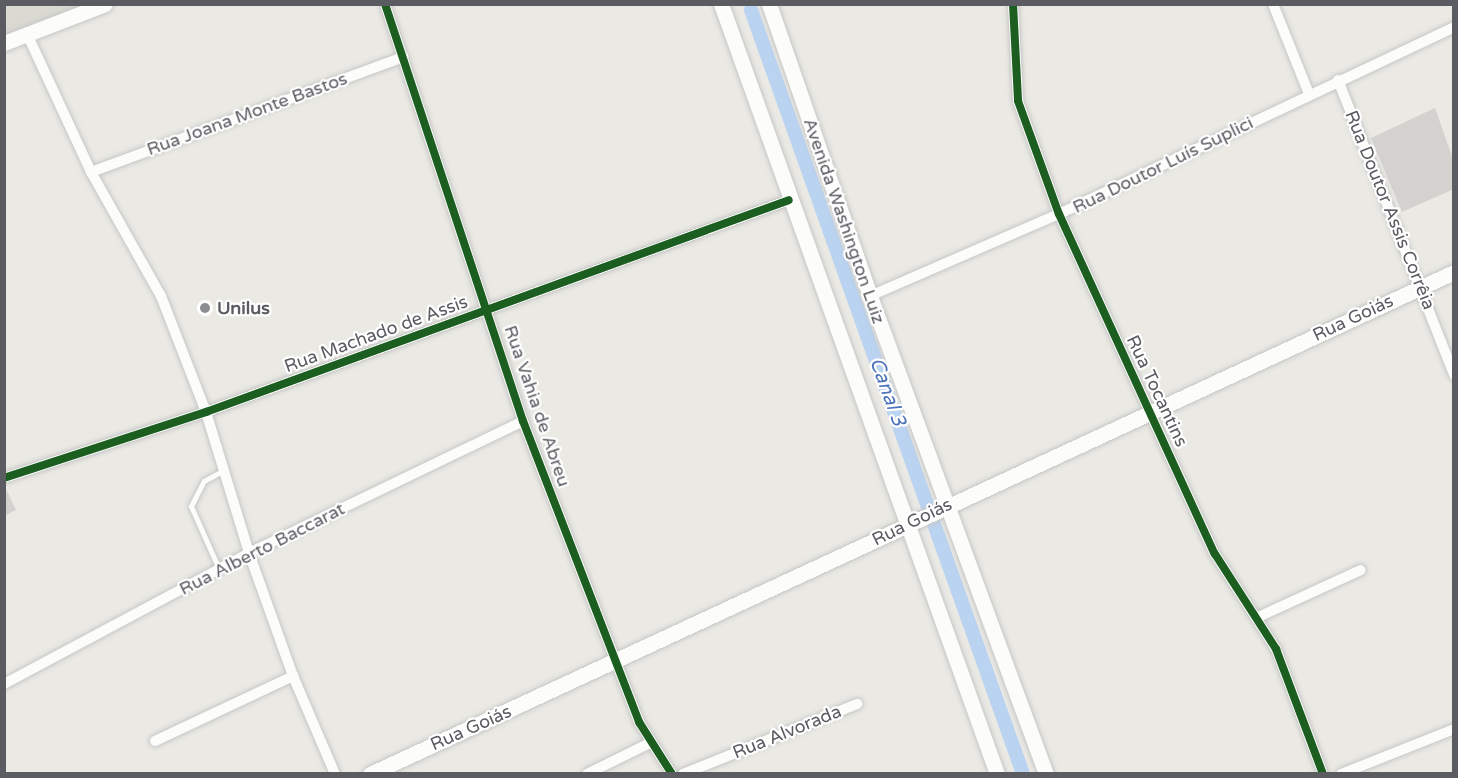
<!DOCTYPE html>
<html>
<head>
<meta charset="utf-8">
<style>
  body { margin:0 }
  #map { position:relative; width:1458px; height:778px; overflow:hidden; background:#eae9e4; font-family:"Varela Round",sans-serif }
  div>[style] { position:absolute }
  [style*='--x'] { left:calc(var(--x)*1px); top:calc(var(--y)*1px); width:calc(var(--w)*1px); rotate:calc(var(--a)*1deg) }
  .education>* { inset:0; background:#dad9d2 }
  .canal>* { height:14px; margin:-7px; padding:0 7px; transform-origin:7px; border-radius:7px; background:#bad3f1 }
  .building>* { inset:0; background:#d3d2cf }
  .roads { filter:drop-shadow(0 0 2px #c6c7c6) drop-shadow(0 0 2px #c6c7c6) }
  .lane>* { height:5px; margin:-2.5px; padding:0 2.5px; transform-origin:2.5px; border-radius:2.5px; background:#fcfcfb }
  .street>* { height:10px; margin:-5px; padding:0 5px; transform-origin:5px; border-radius:5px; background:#fcfcfb }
  .secondary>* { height:15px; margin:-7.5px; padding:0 7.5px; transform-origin:7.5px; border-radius:7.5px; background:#fcfcfb }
  .cycleway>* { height:8px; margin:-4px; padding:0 4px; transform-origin:4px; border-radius:4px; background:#1b5e20 }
  .dots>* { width:16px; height:16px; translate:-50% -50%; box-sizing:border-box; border:3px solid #fff; border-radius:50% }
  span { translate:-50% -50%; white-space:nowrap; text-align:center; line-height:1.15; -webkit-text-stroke:4.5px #fff; paint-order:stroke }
  .street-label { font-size:18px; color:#5a5c61 }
  .poi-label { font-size:18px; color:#5a5c61; font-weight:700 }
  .left { translate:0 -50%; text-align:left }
  .water-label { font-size:20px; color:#4c73b8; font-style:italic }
  .frame { position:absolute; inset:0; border:6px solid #5a5c61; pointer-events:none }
</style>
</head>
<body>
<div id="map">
  <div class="education">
    <div style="clip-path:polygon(5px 5px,83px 5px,5px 35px)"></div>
  </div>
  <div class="canal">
    <div style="--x:751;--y:10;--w:811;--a:70.4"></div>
  </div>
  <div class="building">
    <div style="clip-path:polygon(1435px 108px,1454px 162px,1454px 189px,1402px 212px,1371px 138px)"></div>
    <div style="clip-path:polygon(4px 485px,16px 510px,4px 516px)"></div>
  </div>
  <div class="roads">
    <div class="lane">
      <div style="--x:219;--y:569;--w:69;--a:-114"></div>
      <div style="--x:191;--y:506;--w:28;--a:-63"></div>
      <div style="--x:204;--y:481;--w:23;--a:-29"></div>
    </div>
    <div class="street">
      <div style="--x:385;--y:4;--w:439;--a:71.7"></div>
      <div style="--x:523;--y:421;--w:323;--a:68.9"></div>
      <div style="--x:639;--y:722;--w:62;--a:57.6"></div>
      <div style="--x:1013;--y:4;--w:97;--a:87"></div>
      <div style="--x:1018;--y:101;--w:120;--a:70.1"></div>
      <div style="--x:1059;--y:214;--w:374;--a:65.4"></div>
      <div style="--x:1215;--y:554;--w:113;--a:57.3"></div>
      <div style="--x:1276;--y:649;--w:134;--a:69.4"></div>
      <div style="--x:1273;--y:4;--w:97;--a:68.2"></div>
      <div style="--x:27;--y:34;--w:152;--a:65.1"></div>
      <div style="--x:91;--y:172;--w:142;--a:60.6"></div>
      <div style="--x:161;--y:296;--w:124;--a:68.8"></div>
      <div style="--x:206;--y:412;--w:147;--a:73"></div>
      <div style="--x:249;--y:553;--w:131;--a:70.3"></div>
      <div style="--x:293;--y:676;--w:107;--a:66.8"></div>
      <div style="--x:1338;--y:80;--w:317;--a:68.5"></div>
      <div style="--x:91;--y:172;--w:333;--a:-20.2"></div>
      <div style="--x:870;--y:296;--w:206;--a:-23.5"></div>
      <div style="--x:1059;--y:214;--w:437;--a:-25.3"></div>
      <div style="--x:4;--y:478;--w:213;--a:-18.1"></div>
      <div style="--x:206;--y:412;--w:620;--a:-19.98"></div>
      <div style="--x:1256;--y:618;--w:115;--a:-24.6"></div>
      <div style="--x:4;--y:684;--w:278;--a:-28.1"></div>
      <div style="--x:249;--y:553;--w:304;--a:-25.7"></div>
      <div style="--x:155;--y:741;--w:153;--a:-25.2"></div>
      <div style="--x:587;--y:774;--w:70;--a:-26.2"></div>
      <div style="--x:683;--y:774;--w:188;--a:-21.9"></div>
      <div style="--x:1341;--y:774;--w:122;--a:-21.7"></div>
    </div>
    <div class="secondary">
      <div style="--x:721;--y:4;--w:818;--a:70.28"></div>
      <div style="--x:769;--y:4;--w:309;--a:70.9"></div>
      <div style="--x:870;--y:296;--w:509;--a:69.79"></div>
      <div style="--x:4;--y:43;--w:108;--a:-21.1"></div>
      <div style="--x:370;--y:774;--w:1195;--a:-24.85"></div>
    </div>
  </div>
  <div class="cycleway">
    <div style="--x:385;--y:4;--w:439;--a:71.7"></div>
    <div style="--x:523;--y:421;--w:323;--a:68.9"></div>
    <div style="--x:639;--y:722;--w:62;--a:57.6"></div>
    <div style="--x:1013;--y:4;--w:97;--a:87"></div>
    <div style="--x:1018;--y:101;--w:120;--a:70.1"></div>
    <div style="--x:1059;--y:214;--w:374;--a:65.4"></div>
    <div style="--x:1215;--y:554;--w:113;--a:57.3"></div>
    <div style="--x:1276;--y:649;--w:134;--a:69.4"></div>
    <div style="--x:4;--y:478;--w:213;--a:-18.1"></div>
    <div style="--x:206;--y:412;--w:620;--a:-19.98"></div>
  </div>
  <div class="dots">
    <div style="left:205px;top:308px;background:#8c8d8f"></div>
  </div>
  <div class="street-label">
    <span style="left:247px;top:114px;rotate:-20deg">Rua Joana Monte Bastos</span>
    <span style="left:1163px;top:165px;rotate:-26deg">Rua Doutor Luís Suplici</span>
    <span style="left:1390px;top:210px;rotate:68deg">Rua Doutor Assis Corrêia</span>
    <span style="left:844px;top:221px;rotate:71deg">Avenida Washington Luiz</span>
    <span style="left:1353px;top:318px;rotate:-25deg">Rua Goiás</span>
    <span style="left:376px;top:334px;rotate:-20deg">Rua Machado de Assis</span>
    <span style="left:1157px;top:391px;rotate:65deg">Rua Tocantins</span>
    <span style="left:537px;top:406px;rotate:71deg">Rua Vahia de Abreu</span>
    <span style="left:912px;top:522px;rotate:-26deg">Rua Goiás</span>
    <span style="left:262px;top:549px;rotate:-27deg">Rua Alberto Baccarat</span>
    <span style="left:471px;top:728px;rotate:-24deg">Rua Goiás</span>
    <span style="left:787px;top:732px;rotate:-22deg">Rua Alvorada</span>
  </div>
  <div class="poi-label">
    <span class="left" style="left:217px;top:308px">Unilus</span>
  </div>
  <div class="water-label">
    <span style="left:887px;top:392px;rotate:70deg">Canal 3</span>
  </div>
  <div class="frame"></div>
</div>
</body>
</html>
